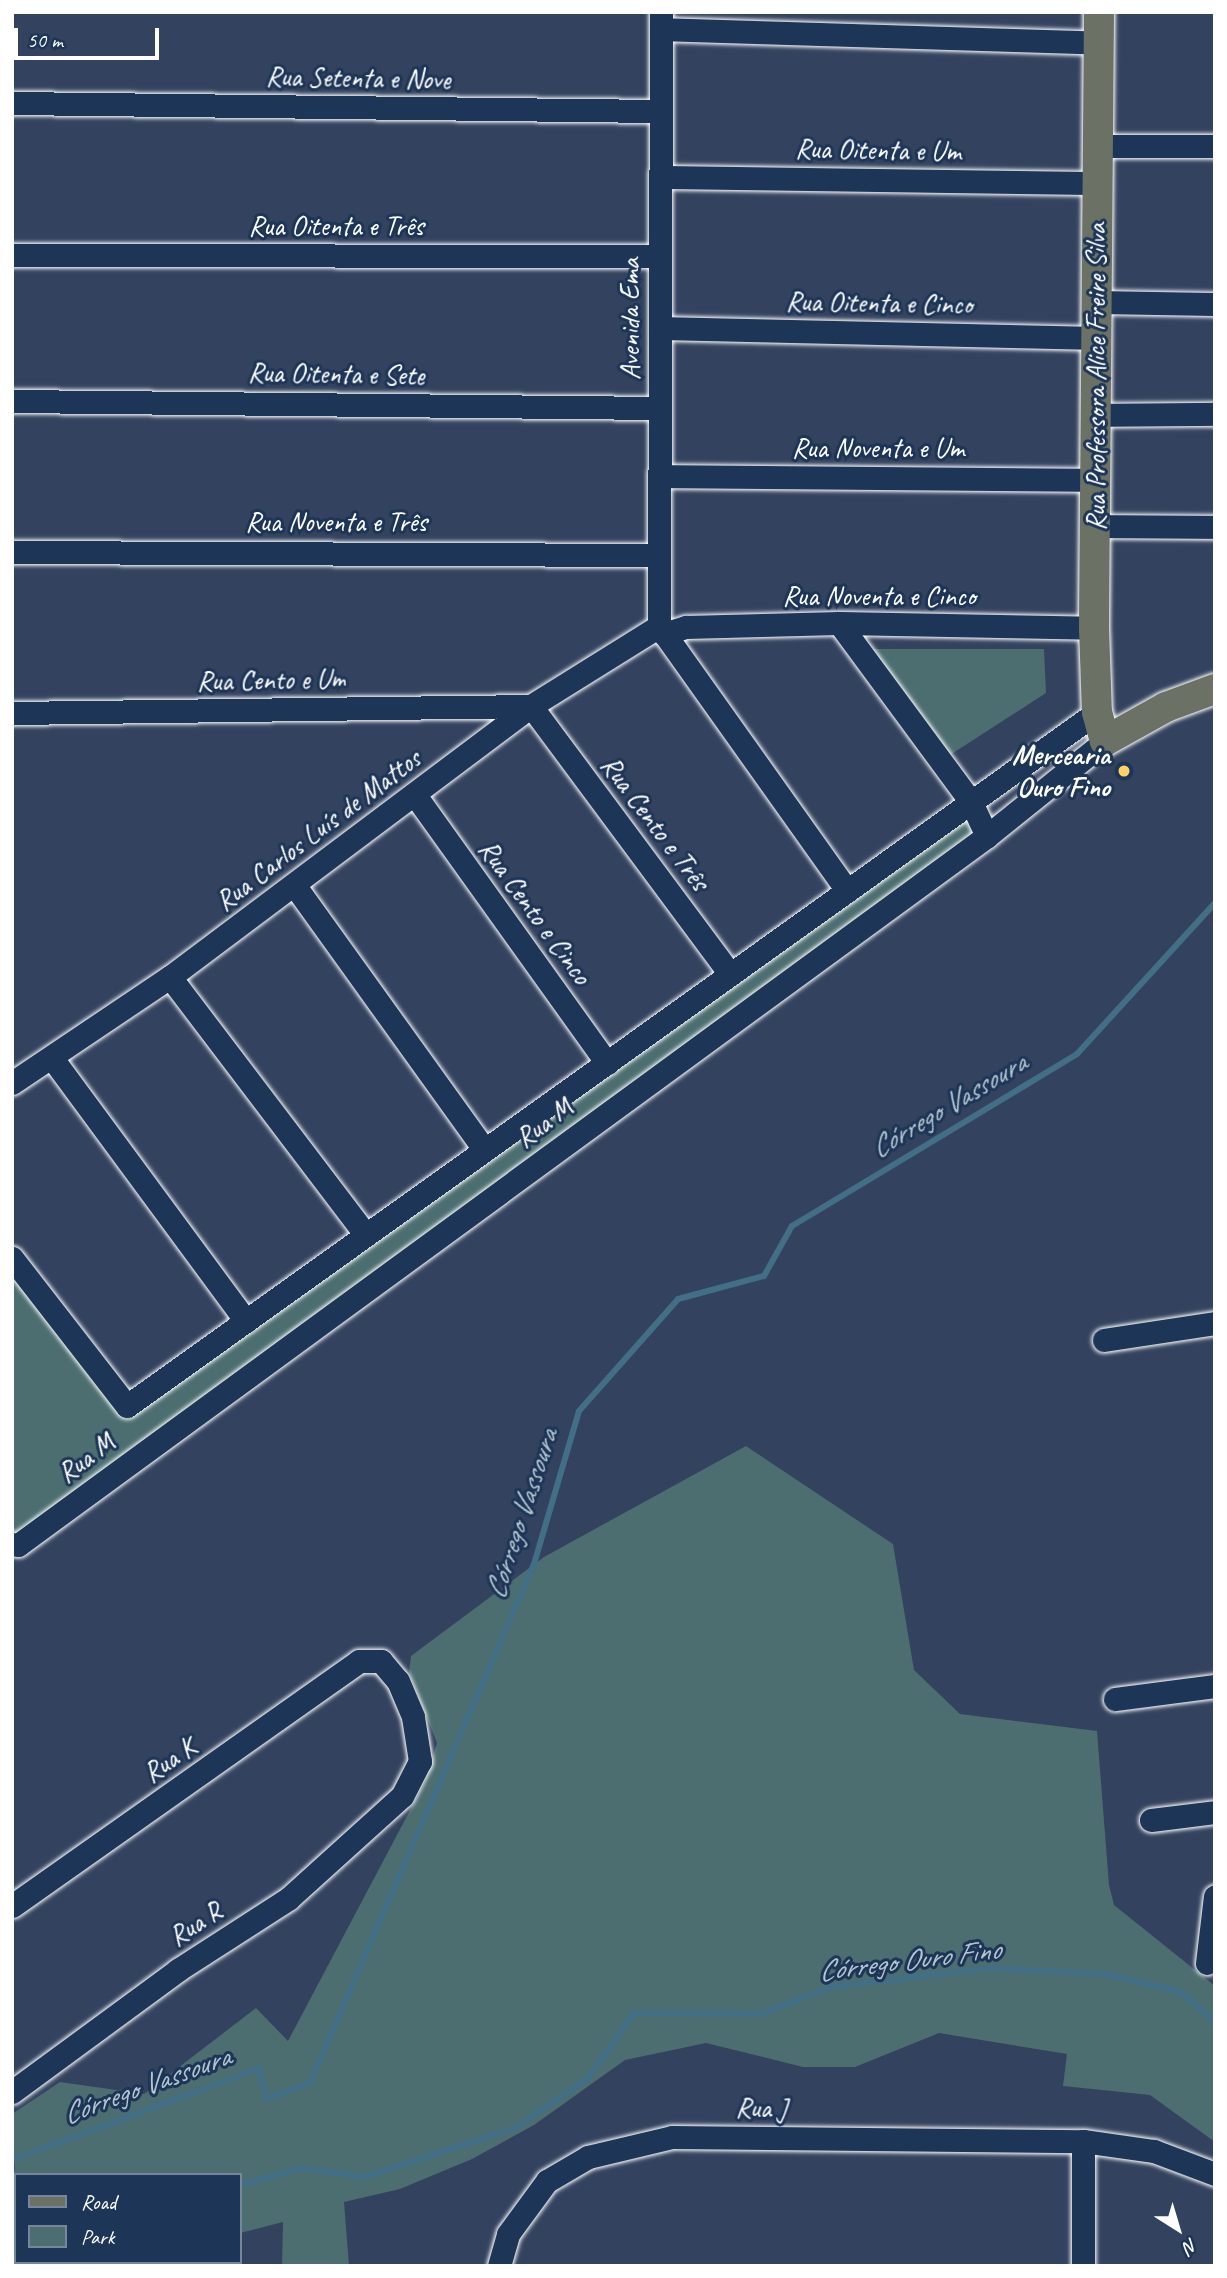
<!DOCTYPE html>
<html>
<head>
<meta charset="utf-8">
<style>
  body { margin:0 }
  #map { position:relative; width:1227px; height:2278px; overflow:hidden; background:#33425e; font-family:Caveat,sans-serif }
  div>[style] { position:absolute }
  [style*='--x'] { left:calc(var(--x)*1px); top:calc(var(--y)*1px); width:calc(var(--w)*1px); rotate:calc(var(--a)*1deg) }
  .green>* { inset:0; background:#4c6e70 }
  .stream>* { height:6px; margin:-3px; padding:0 3px; transform-origin:3px; border-radius:3px; background:#426e86 }
  .roads { filter:drop-shadow(0 0 2px #fff) drop-shadow(0 0 2px #fff) }
  .minor>* { height:23px; margin:-11.5px; padding:0 11.5px; transform-origin:11.5px; border-radius:11.5px; background:#1d3557 }
  .major>* { height:30px; margin:-15px; padding:0 15px; transform-origin:15px; border-radius:15px; background:#6b7165 }
  .dots>* { width:19px; height:19px; translate:-50% -50%; box-sizing:border-box; border:4px solid #1d3557; border-radius:50% }
  span { translate:-50% -50%; white-space:nowrap; text-align:center; line-height:1.15; -webkit-text-stroke:6px #1d3557; paint-order:stroke }
  .street-label { font-size:28px; color:#fff }
  .poi-label { font-size:28px; color:#fff; font-weight:700 }
  .right { translate:-100% -50%; text-align:right }
  .water-label { font-size:30px; color:#b3c5cf; font-style:italic }
  .frame { position:absolute; inset:0; border:14px solid #fff; pointer-events:none }
  .legend { position:absolute; left:14px; top:2173px; width:228px; height:91px; box-sizing:border-box; background:#1d3557; border:2px solid #77869a; margin:0; padding:9px 12px; list-style:none; font-size:21px; color:#fff }
  .legend li { display:flex; align-items:center; gap:14px; height:35px }
  .legend b { width:35px; border:2px solid #77869a }
  .north { position:absolute; left:1143px; top:2194px; width:70px; height:70px; -webkit-text-stroke:5px #1d3557; paint-order:stroke; rotate:143deg; font-size:19px; font-weight:700; line-height:28px; text-align:center; color:#fff }
  .north::after { content:''; display:block; margin:auto; width:24px; height:32px; background:#fff; clip-path:polygon(50% 0,100% 100%,50% 72%,0 100%) }
  .scale { position:absolute; left:14px; top:28px; width:145px; height:32px; box-sizing:border-box; border:4px solid #fff; border-top:0; padding-left:9px; font-size:21px; line-height:24px; white-space:nowrap; color:#fff; -webkit-text-stroke:5px #1d3557; paint-order:stroke }
</style>
</head>
<body>
<div id="map">
  <div class="green">
    <div style="clip-path:polygon(870px 649px,1044px 649px,1046px 693px,950px 755px)"></div>
    <div style="clip-path:polygon(961px 812px,977px 833px,21px 1537px,12px 1532px,12px 1267px,123px 1417px)"></div>
    <div style="clip-path:polygon(746px 1446px,893px 1544px,914px 1670px,960px 1714px,1097px 1731px,1109px 1885px,1114px 1905px,1215px 1986px,1215px 2142px,1150px 2095px,1063px 2086px,1067px 2054px,939px 2033px,855px 2067px,803px 2067px,706px 2043px,625px 2060px,534px 2125px,472px 2159px,400px 2189px,344px 2202px,349px 2266px,282px 2266px,283px 2222px,240px 2233px,240px 2175px,16px 2175px,16px 2199px,12px 2114px,60px 2082px,144px 2094px,256px 2008px,288px 2041px,425px 1782px,437px 1743px,409px 1672px,411px 1656px,544px 1557px)"></div>
  </div>
  <div class="stream">
    <div style="--x:12;--y:2160;--w:264;--a:-20.4"></div>
    <div style="--x:259;--y:2068;--w:32;--a:77"></div>
    <div style="--x:266;--y:2099;--w:47;--a:-20"></div>
    <div style="--x:310;--y:2083;--w:565;--a:-66.66"></div>
    <div style="--x:534;--y:1564;--w:159;--a:-73.6"></div>
    <div style="--x:579;--y:1411;--w:149;--a:-48.5"></div>
    <div style="--x:678;--y:1299;--w:89;--a:-15"></div>
    <div style="--x:764;--y:1276;--w:57;--a:-60.8"></div>
    <div style="--x:792;--y:1226;--w:333;--a:-31.1"></div>
    <div style="--x:1077;--y:1054;--w:205;--a:-47.6"></div>
    <div style="--x:12;--y:2173;--w:8;--a:14"></div>
    <div style="--x:240;--y:2185;--w:64;--a:-15.3"></div>
    <div style="--x:302;--y:2168;--w:64;--a:8.1"></div>
    <div style="--x:365;--y:2177;--w:158;--a:-18.1"></div>
    <div style="--x:515;--y:2128;--w:87;--a:-34.2"></div>
    <div style="--x:587;--y:2079;--w:81;--a:-54.5"></div>
    <div style="--x:634;--y:2013;--w:127;--a:0.5"></div>
    <div style="--x:761;--y:2014;--w:75;--a:-21.1"></div>
    <div style="--x:831;--y:1987;--w:160;--a:-6.8"></div>
    <div style="--x:990;--y:1968;--w:116;--a:3"></div>
    <div style="--x:1106;--y:1974;--w:77;--a:13.5"></div>
    <div style="--x:1181;--y:1992;--w:45;--a:41.4"></div>
  </div>
  <div class="roads">
    <div class="minor">
      <div style="--x:661;--y:29;--w:438;--a:1.8"></div>
      <div style="--x:12;--y:103;--w:649;--a:0.71"></div>
      <div style="--x:1096;--y:146;--w:119;--a:0"></div>
      <div style="--x:660;--y:177;--w:434;--a:0.8"></div>
      <div style="--x:12;--y:255;--w:648;--a:0.09"></div>
      <div style="--x:1095;--y:302;--w:120;--a:1"></div>
      <div style="--x:660;--y:328;--w:437;--a:1.3"></div>
      <div style="--x:12;--y:401;--w:648;--a:0.62"></div>
      <div style="--x:1096;--y:415;--w:119;--a:-0.5"></div>
      <div style="--x:660;--y:476;--w:436;--a:0.5"></div>
      <div style="--x:1098;--y:526;--w:117;--a:0.5"></div>
      <div style="--x:12;--y:552;--w:647;--a:0.27"></div>
      <div style="--x:839;--y:623;--w:222;--a:53.6"></div>
      <div style="--x:971;--y:802;--w:38;--a:65"></div>
      <div style="--x:659;--y:626;--w:614;--a:-89.81"></div>
      <div style="--x:659;--y:626;--w:325;--a:54.6"></div>
      <div style="--x:664;--y:634;--w:23;--a:-18"></div>
      <div style="--x:686;--y:627;--w:153;--a:-1.5"></div>
      <div style="--x:839;--y:623;--w:255;--a:1.1"></div>
      <div style="--x:12;--y:713;--w:519;--a:-0.77"></div>
      <div style="--x:531;--y:706;--w:334;--a:53.4"></div>
      <div style="--x:415;--y:795;--w:330;--a:54.4"></div>
      <div style="--x:295;--y:886;--w:325;--a:54.3"></div>
      <div style="--x:170;--y:977;--w:324;--a:52.8"></div>
      <div style="--x:52;--y:1058;--w:327;--a:53.6"></div>
      <div style="--x:12;--y:1083;--w:190;--a:-33.9"></div>
      <div style="--x:170;--y:977;--w:451;--a:-36.9"></div>
      <div style="--x:531;--y:706;--w:151;--a:-32"></div>
      <div style="--x:12;--y:1258;--w:187;--a:52.2"></div>
      <div style="--x:127;--y:1406;--w:1193;--a:-35.58"></div>
      <div style="--x:1104;--y:1340;--w:112;--a:-8.7"></div>
      <div style="--x:12;--y:1544;--w:6;--a:9"></div>
      <div style="--x:18;--y:1545;--w:1201;--a:-36.19"></div>
      <div style="--x:987;--y:836;--w:151;--a:-38.8"></div>
      <div style="--x:1115;--y:1699;--w:101;--a:-7.4"></div>
      <div style="--x:1151;--y:1820;--w:64;--a:-7.1"></div>
      <div style="--x:12;--y:1906;--w:425;--a:-35.2"></div>
      <div style="--x:359;--y:1661;--w:22;--a:0"></div>
      <div style="--x:381;--y:1661;--w:26;--a:50"></div>
      <div style="--x:398;--y:1681;--w:39;--a:67"></div>
      <div style="--x:413;--y:1717;--w:45;--a:81"></div>
      <div style="--x:420;--y:1761;--w:39;--a:117"></div>
      <div style="--x:402;--y:1796;--w:154;--a:137.9"></div>
      <div style="--x:288;--y:1899;--w:131;--a:147.2"></div>
      <div style="--x:178;--y:1970;--w:206;--a:143.7"></div>
      <div style="--x:1207;--y:1963;--w:67;--a:-83.2"></div>
      <div style="--x:499;--y:2266;--w:33;--a:-74"></div>
      <div style="--x:508;--y:2234;--w:66;--a:-53.7"></div>
      <div style="--x:547;--y:2181;--w:48;--a:-30.3"></div>
      <div style="--x:588;--y:2157;--w:86;--a:-13.4"></div>
      <div style="--x:672;--y:2137;--w:411;--a:0.6"></div>
      <div style="--x:1083;--y:2141;--w:72;--a:8"></div>
      <div style="--x:1154;--y:2151;--w:65;--a:20.7"></div>
      <div style="--x:1083;--y:2266;--w:125;--a:-90"></div>
    </div>
    <div class="major">
      <div style="--x:1099;--y:12;--w:616;--a:90.47"></div>
      <div style="--x:1094;--y:628;--w:84;--a:88"></div>
      <div style="--x:1097;--y:712;--w:30;--a:75"></div>
      <div style="--x:1105;--y:741;--w:70;--a:-29.1"></div>
      <div style="--x:1166;--y:707;--w:52;--a:-20.2"></div>
    </div>
  </div>
  <div class="dots">
    <div style="left:1124px;top:771px;background:#ffd166"></div>
  </div>
  <div class="street-label">
    <span style="left:358px;top:78px;rotate:1deg">Rua Setenta e Nove</span>
    <span style="left:878px;top:150px;rotate:1deg">Rua Oitenta e Um</span>
    <span style="left:336px;top:226px">Rua Oitenta e Três</span>
    <span style="left:879px;top:303px;rotate:1deg">Rua Oitenta e Cinco</span>
    <span style="left:630px;top:319px;rotate:-90deg">Avenida Ema</span>
    <span style="left:336px;top:374px;rotate:1deg">Rua Oitenta e Sete</span>
    <span style="left:1096px;top:377px;rotate:-90deg">Rua Professora Alice Freire Silva</span>
    <span style="left:878px;top:448px">Rua Noventa e Um</span>
    <span style="left:336px;top:522px">Rua Noventa e Três</span>
    <span style="left:879px;top:596px">Rua Noventa e Cinco</span>
    <span style="left:271px;top:680px;rotate:-1deg">Rua Cento e Um</span>
    <span style="left:655px;top:823px;rotate:53deg">Rua Cento e Três</span>
    <span style="left:318px;top:830px;rotate:-37deg">Rua Carlos Luís de Mattos</span>
    <span style="left:535px;top:912px;rotate:54deg">Rua Cento e Cinco</span>
    <span style="left:544px;top:1123px;rotate:-36deg">Rua M</span>
    <span style="left:86px;top:1458px;rotate:-36deg">Rua M</span>
    <span style="left:169px;top:1760px;rotate:-35deg">Rua K</span>
    <span style="left:195px;top:1924px;rotate:-33deg">Rua R</span>
    <span style="left:761px;top:2108px;rotate:1deg">Rua J</span>
  </div>
  <div class="poi-label">
    <span class="right" style="left:1110px;top:771px">Mercearia<br>Ouro Fino</span>
  </div>
  <div class="water-label">
    <span style="left:948px;top:1105px;rotate:-31deg">Córrego Vassoura</span>
    <span style="left:521px;top:1514px;rotate:-72deg">Córrego Vassoura</span>
    <span style="left:909px;top:1960px;rotate:-7deg">Córrego Ouro Fino</span>
    <span style="left:146px;top:2085px;rotate:-20deg">Córrego Vassoura</span>
  </div>
  <div class="frame"></div>
  <ul class="legend">
  <li><b style="height:9px;background:#6b7165"></b>Road</li>
  <li><b style="height:19px;background:#4c6e70"></b>Park</li>
  </ul>
  <div class="north">N</div>
  <div class="scale">50 m</div>
</div>
</body>
</html>
